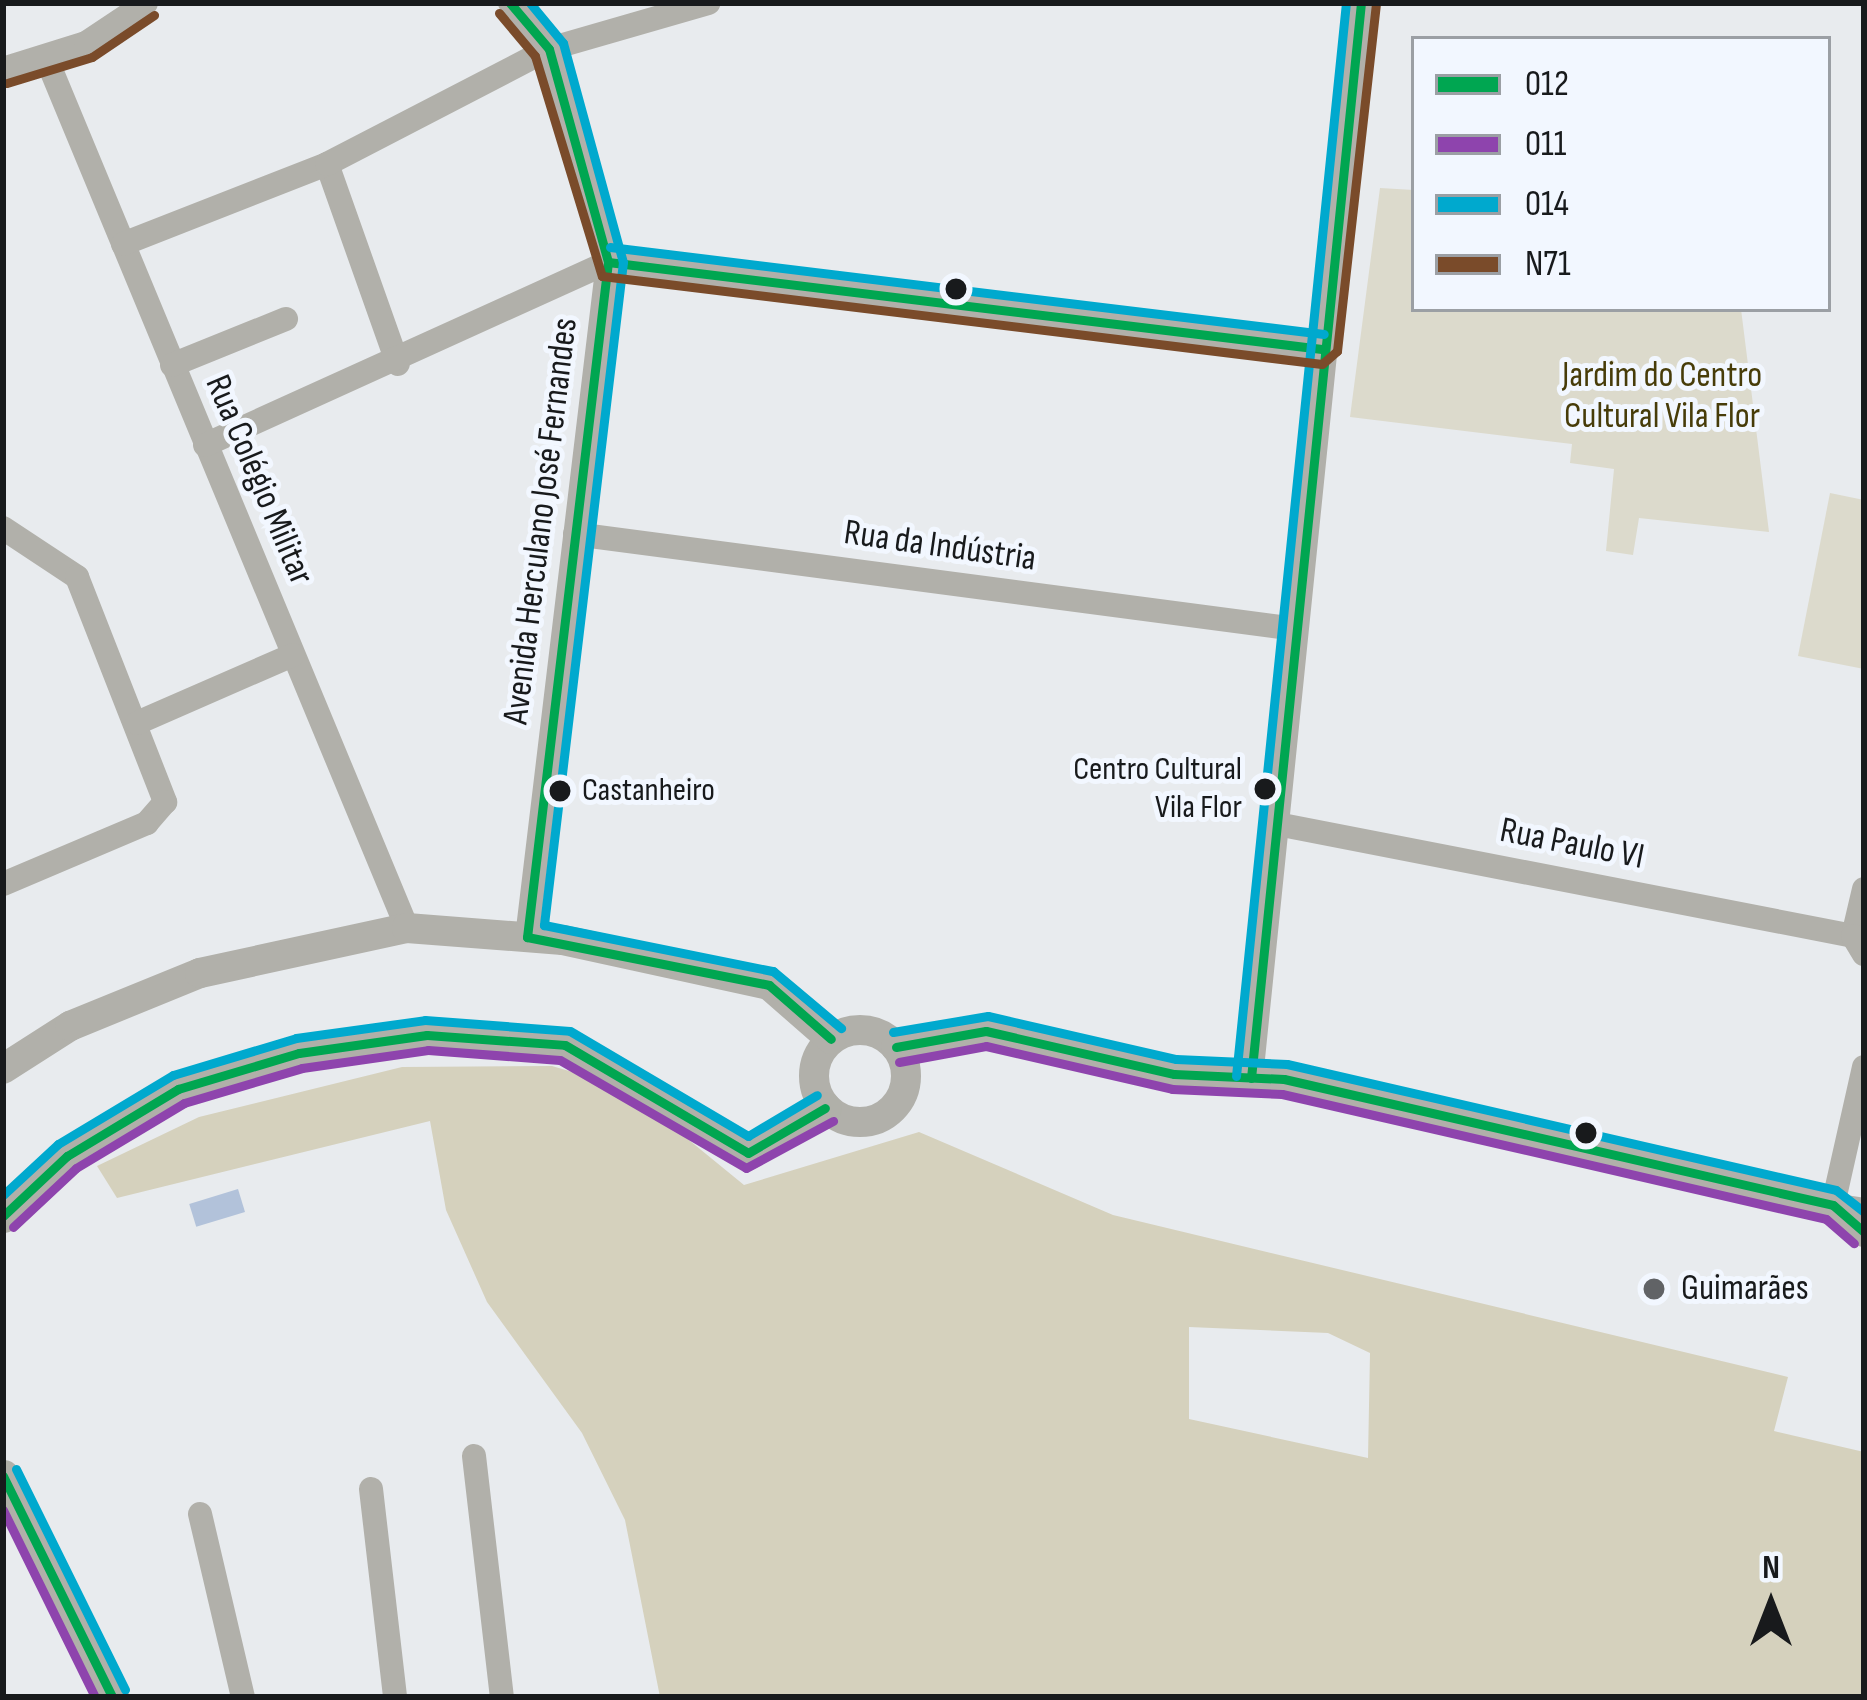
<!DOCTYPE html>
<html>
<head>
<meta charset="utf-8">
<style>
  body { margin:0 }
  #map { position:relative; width:1867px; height:1700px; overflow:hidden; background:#e8ebee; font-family:"Sofia Sans Condensed",sans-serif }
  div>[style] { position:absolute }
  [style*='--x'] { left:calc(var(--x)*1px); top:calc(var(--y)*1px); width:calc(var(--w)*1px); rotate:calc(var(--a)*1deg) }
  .green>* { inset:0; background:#dcdacc }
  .forest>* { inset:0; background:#d5d1bd }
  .water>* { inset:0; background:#b2c2da; transform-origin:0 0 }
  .minor>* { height:24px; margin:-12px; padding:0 12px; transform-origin:12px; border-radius:12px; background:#b1b0aa }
  .tertiary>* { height:30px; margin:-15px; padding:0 15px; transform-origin:15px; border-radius:15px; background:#b1b0aa }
  .tertiary>.ring { margin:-15px; padding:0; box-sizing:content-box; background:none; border:30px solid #b1b0aa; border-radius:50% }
  .secondary>* { height:33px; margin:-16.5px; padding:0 16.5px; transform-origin:16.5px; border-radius:16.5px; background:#b0b0a9 }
  .bus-1>* { height:9px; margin:-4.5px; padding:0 4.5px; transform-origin:4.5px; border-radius:4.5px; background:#00a651 }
  .bus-2>* { height:9px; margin:-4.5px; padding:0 4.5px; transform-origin:4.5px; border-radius:4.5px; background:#8e44ad }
  .bus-3>* { height:9px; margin:-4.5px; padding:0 4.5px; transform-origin:4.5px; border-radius:4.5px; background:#00a9ce }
  .bus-4>* { height:9px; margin:-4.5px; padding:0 4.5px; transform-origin:4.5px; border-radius:4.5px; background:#7a4b2a }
  .dots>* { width:33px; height:33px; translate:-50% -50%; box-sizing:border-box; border:6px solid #f2f7ff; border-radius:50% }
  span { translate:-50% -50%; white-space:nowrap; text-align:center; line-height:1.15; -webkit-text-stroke:10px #f2f7ff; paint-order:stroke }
  .bus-label { font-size:33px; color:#181a1c }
  .right { translate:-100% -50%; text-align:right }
  .left { translate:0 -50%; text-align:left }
  .park-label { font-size:36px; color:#473c09 }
  .street-label { font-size:36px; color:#181a1c }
  .poi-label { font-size:36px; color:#181a1c }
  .frame { position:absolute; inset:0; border:6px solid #181a1c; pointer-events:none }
  .legend { position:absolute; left:1411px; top:36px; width:420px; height:276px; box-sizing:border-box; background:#f2f7ff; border:3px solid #9b9fa4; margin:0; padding:15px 21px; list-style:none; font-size:36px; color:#181a1c }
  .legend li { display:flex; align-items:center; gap:24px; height:60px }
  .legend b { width:60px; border:3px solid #9b9fa4 }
  .north { position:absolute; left:1711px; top:1544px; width:120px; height:120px; -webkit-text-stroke:9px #f2f7ff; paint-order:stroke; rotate:0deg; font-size:33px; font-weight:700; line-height:48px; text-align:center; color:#181a1c }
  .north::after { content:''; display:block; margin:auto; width:42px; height:54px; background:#181a1c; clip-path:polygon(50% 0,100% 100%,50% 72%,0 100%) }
</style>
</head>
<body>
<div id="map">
  <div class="green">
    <div style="clip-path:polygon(1380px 188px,1414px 190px,1414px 309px,1741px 309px,1769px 532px,1639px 518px,1633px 555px,1606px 551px,1614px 469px,1570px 463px,1572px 444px,1350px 417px)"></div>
    <div style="clip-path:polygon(1830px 493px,1864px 500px,1864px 669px,1798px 656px)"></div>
  </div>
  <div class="forest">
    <div style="clip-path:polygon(evenodd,552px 1066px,624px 1087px,744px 1185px,919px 1132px,1113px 1215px,1788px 1377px,1774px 1431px,1864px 1452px,1864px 1697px,660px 1697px,625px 1520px,582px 1433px,487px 1302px,446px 1210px,430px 1121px,117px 1198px,97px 1166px,199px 1117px,402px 1067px,552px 1066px,1189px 1327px,1328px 1333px,1370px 1353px,1368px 1458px,1189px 1419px,1189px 1327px)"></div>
  </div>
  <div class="water">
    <div style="left:238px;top:1189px;width:24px;height:51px;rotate:73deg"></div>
  </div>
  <div class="minor">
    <div style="--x:510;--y:3;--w:60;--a:49.7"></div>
    <div style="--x:549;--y:49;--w:221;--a:74.5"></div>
    <div style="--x:608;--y:262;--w:680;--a:96.84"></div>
    <div style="--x:47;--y:60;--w:940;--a:67.47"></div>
    <div style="--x:3;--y:69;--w:87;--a:-17.4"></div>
    <div style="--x:86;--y:43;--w:72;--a:-33.7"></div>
    <div style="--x:327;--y:164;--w:212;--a:70.5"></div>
    <div style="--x:123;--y:244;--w:219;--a:-21.4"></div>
    <div style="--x:327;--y:164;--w:250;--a:-27.4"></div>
    <div style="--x:549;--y:49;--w:166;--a:-16.1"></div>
    <div style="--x:608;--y:262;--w:719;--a:6.95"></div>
    <div style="--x:172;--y:365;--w:123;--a:-22"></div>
    <div style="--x:205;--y:445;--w:443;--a:-24.4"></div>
    <div style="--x:3;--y:528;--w:89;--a:33.5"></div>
    <div style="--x:77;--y:577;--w:242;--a:68.6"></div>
    <div style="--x:165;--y:802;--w:28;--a:131"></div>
    <div style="--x:147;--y:823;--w:156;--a:157"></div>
    <div style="--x:575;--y:534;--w:727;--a:7.51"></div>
    <div style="--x:137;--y:723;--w:170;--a:-23.6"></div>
    <div style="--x:1277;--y:824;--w:587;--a:11"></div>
    <div style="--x:1864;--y:889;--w:48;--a:103.2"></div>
    <div style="--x:1853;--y:936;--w:21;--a:59"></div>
    <div style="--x:1864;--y:1067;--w:141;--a:102.7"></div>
    <div style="--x:1833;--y:1205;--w:31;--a:9"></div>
    <div style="--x:1251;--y:1078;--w:1081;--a:-84.16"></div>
    <div style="--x:474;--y:1456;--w:243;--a:83.4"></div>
    <div style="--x:371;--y:1489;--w:209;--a:83.4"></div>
    <div style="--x:200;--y:1514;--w:188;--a:76.8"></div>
  </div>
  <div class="tertiary">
    <div class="ring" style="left:814px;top:1030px;width:62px;height:62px"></div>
    <div style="--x:896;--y:1047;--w:91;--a:-10.1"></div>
    <div style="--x:986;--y:1031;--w:193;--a:12.9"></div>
    <div style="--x:1174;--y:1074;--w:110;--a:2.6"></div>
    <div style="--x:1284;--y:1079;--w:563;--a:12.93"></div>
    <div style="--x:1833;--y:1205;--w:41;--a:41.1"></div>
    <div style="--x:3;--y:1069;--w:80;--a:-32.7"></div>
    <div style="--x:70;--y:1026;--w:140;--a:-22.2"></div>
    <div style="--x:200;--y:973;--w:212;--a:-12.3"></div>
    <div style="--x:407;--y:928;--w:156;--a:4.4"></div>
    <div style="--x:563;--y:940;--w:211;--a:12.3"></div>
    <div style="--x:769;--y:985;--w:82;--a:41.1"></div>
  </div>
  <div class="secondary">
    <div style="--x:3;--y:1216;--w:88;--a:-43.2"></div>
    <div style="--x:67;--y:1156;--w:130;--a:-31.1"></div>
    <div style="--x:178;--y:1089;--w:126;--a:-16.6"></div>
    <div style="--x:299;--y:1053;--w:129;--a:-8"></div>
    <div style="--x:427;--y:1035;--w:138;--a:4.1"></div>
    <div style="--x:565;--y:1045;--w:212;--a:30.5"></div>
    <div style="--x:748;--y:1153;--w:89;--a:-30.3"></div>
    <div style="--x:3;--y:1476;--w:246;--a:63.7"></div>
  </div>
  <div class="bus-1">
    <div style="--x:510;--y:3;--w:60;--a:49.7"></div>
    <div style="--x:549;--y:49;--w:221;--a:74.5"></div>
    <div style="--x:608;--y:262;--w:680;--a:96.84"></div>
    <div style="--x:527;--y:937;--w:247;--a:11.2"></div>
    <div style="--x:769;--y:985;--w:82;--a:41.1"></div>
    <div style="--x:608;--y:262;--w:719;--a:6.95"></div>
    <div style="--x:896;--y:1047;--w:91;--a:-10.1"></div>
    <div style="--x:986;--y:1031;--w:193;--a:12.9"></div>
    <div style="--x:1174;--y:1074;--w:110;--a:2.6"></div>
    <div style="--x:1284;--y:1079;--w:563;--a:12.93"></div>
    <div style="--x:1833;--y:1205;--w:41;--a:41.1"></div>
    <div style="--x:1251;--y:1078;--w:1081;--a:-84.16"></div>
    <div style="--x:3;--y:1216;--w:88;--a:-43.2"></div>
    <div style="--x:67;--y:1156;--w:130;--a:-31.1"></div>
    <div style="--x:178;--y:1089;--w:126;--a:-16.6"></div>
    <div style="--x:299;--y:1053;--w:129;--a:-8"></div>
    <div style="--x:427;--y:1035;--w:138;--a:4.1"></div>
    <div style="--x:565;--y:1045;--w:212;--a:30.5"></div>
    <div style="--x:748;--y:1153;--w:89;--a:-30.3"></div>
    <div style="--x:3;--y:1476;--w:246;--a:63.7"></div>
  </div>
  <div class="bus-2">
    <div style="--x:899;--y:1062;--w:88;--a:-10.4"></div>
    <div style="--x:986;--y:1046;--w:191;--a:13"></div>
    <div style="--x:1172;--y:1089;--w:110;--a:2.6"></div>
    <div style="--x:1282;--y:1094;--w:558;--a:12.94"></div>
    <div style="--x:1826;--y:1219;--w:37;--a:41"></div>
    <div style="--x:13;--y:1227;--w:86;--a:-43.1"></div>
    <div style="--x:76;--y:1168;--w:126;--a:-31"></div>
    <div style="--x:184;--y:1103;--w:123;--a:-16.5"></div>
    <div style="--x:302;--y:1068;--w:127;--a:-8.1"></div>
    <div style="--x:428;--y:1050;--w:132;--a:4.3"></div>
    <div style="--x:560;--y:1060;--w:215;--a:30.1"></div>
    <div style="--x:746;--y:1168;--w:99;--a:-28.4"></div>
    <div style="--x:3;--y:1510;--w:208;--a:63.8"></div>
  </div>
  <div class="bus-3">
    <div style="--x:530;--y:3;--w:52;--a:50.5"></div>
    <div style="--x:563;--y:43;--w:227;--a:74.7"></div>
    <div style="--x:623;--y:262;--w:668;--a:96.8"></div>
    <div style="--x:544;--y:925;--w:234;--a:11.4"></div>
    <div style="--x:773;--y:971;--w:89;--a:40"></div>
    <div style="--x:610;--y:247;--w:719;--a:6.95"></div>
    <div style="--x:893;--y:1032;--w:96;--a:-9.6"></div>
    <div style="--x:988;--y:1016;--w:193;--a:12.9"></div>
    <div style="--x:1176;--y:1059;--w:111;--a:2.6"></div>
    <div style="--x:1287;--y:1064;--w:563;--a:12.93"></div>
    <div style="--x:1836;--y:1190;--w:36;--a:38"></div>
    <div style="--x:1236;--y:1076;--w:1079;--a:-84.15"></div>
    <div style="--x:3;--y:1195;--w:75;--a:-42.8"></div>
    <div style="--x:58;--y:1144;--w:134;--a:-31"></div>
    <div style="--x:173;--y:1075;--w:128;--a:-16.7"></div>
    <div style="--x:296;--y:1038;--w:130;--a:-7.9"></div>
    <div style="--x:425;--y:1020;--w:145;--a:4.3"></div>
    <div style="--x:570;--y:1031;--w:207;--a:30.5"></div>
    <div style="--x:748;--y:1136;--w:80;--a:-30.7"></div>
    <div style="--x:16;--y:1469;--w:246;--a:63.7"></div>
  </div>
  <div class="bus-4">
    <div style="--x:499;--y:13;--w:56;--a:50.1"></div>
    <div style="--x:535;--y:56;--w:230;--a:73.1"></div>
    <div style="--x:602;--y:276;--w:725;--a:6.97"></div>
    <div style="--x:1322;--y:364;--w:20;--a:-41"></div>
    <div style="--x:1337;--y:351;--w:348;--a:-83.6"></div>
    <div style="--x:7;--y:83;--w:89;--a:-17"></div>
    <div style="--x:92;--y:57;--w:75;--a:-34.1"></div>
  </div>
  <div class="dots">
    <div style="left:956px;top:289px;background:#181a1c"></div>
    <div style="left:1265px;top:789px;background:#181a1c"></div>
    <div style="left:560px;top:791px;background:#181a1c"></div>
    <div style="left:1586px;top:1133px;background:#181a1c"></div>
    <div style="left:1654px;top:1289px;background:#616366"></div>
  </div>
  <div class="bus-label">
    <span class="right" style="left:1242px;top:789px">Centro Cultural<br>Vila Flor</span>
    <span class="left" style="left:582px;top:791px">Castanheiro</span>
  </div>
  <div class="park-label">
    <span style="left:1662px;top:396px">Jardim do Centro<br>Cultural Vila Flor</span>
  </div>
  <div class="street-label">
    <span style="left:259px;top:480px;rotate:67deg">Rua Colégio Militar</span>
    <span style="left:541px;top:521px;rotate:-83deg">Avenida Herculano José Fernandes</span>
    <span style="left:940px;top:546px;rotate:8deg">Rua da Indústria</span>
    <span style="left:1572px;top:844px;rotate:11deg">Rua Paulo VI</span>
  </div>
  <div class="poi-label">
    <span class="left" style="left:1681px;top:1289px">Guimarães</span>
  </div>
  <div class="frame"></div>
  <ul class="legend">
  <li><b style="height:15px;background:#00a651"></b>012</li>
  <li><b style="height:15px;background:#8e44ad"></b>011</li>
  <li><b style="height:15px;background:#00a9ce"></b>014</li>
  <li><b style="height:15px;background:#7a4b2a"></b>N71</li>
  </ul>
  <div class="north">N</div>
</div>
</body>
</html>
